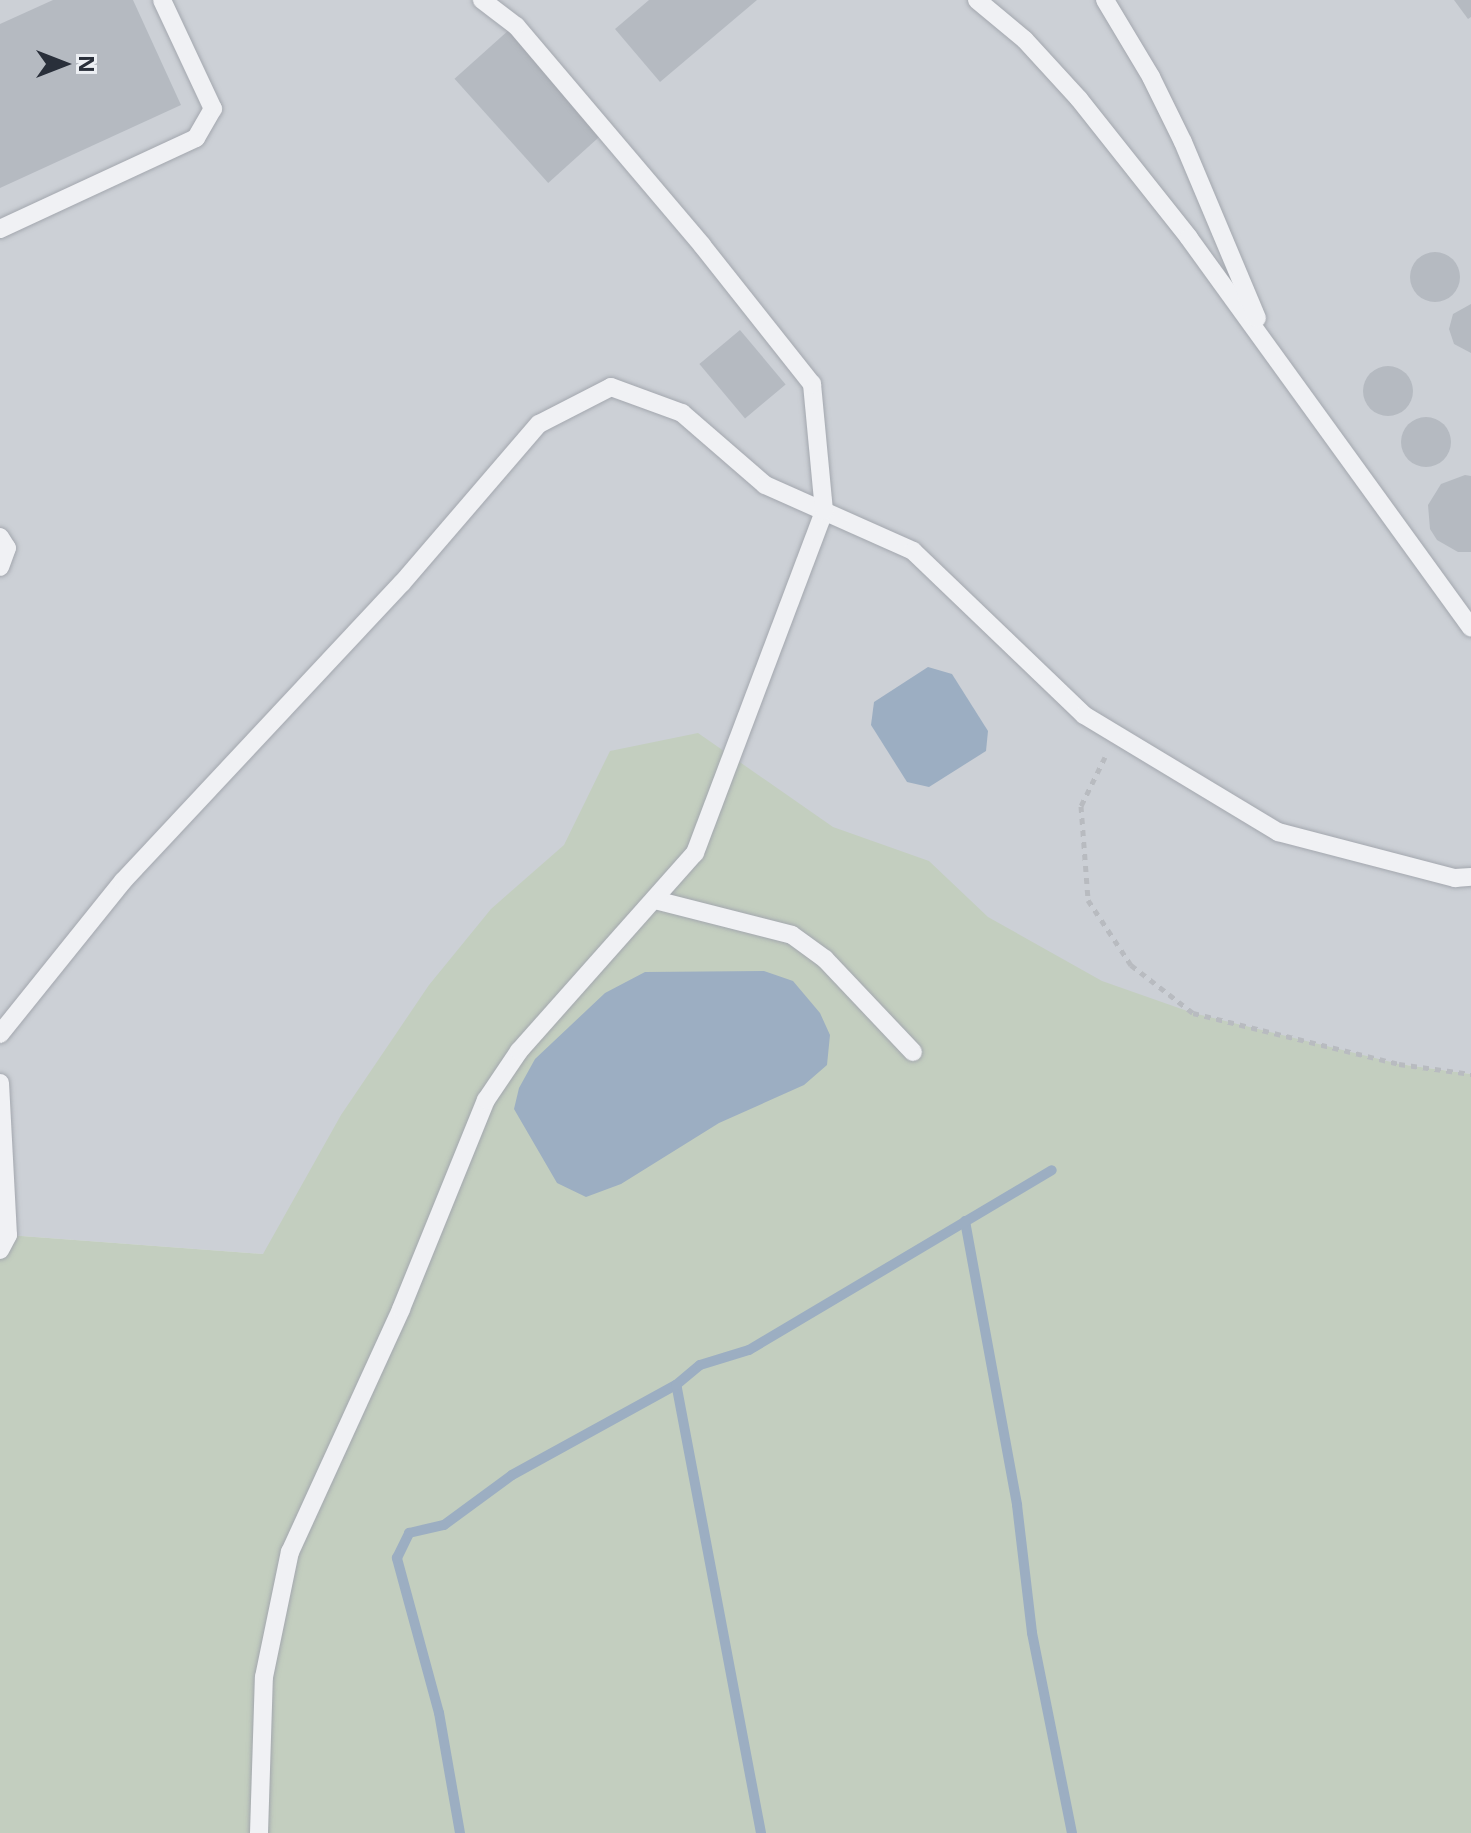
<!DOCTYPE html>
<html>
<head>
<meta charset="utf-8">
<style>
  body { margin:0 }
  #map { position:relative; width:1471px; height:1833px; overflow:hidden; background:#dde0e5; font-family:"Open Sans",sans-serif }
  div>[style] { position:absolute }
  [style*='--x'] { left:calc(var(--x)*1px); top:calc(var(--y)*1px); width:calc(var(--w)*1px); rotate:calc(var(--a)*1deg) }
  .built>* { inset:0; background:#ccd0d6 }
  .green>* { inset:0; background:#c3cebf }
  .water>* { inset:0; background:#9caec2 }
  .stream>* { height:10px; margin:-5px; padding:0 5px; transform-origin:5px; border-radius:5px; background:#9caec2 }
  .building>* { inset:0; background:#b5bac1; transform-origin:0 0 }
  .round { border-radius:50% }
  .path>* { height:5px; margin-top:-2.5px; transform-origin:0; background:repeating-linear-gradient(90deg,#b8bbc0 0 6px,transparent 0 12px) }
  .roads { filter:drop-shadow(0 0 2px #a3a7ae) drop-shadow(0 0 2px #a3a7ae) }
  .lane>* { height:18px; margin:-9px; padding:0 9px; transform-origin:9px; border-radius:9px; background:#f0f1f4 }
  span { translate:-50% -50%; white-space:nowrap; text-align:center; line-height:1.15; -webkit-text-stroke:6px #eceff3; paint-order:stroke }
  .north { position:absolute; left:24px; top:24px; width:80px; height:80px; -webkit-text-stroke:6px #eceff3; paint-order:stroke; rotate:90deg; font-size:22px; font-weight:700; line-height:32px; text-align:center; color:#292f3a }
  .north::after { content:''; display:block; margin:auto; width:28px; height:36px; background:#292f3a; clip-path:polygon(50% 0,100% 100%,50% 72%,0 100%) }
</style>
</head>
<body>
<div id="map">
  <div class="built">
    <div style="clip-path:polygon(0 0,1471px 0,1471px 1074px,1399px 1064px,263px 1254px,8px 1235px,0 1250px)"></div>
  </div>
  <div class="green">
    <div style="clip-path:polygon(698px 733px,833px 827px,929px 861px,988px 917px,1102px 981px,1193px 1013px,1399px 1064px,1471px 1074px,1471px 1833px,0 1833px,0 1250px,8px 1235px,263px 1254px,341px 1115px,429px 985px,491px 909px,564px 845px,610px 751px)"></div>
  </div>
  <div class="water">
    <div style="clip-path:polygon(928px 667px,952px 674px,988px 731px,986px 751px,929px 787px,907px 782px,871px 725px,874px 702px)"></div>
    <div style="clip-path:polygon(764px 971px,793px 981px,820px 1013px,830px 1035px,827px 1065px,804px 1085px,719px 1123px,621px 1184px,586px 1197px,557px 1183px,514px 1109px,519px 1088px,535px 1059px,605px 993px,645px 972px)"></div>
  </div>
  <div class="stream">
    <div style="--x:965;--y:1221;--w:289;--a:79.6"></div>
    <div style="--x:1017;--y:1505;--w:129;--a:83.3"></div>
    <div style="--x:1032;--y:1633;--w:204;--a:78.7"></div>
    <div style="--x:460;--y:1833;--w:122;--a:-99.9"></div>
    <div style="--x:439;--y:1713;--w:161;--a:-105.2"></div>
    <div style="--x:397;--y:1558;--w:28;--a:-64"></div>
    <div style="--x:409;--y:1533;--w:36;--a:-13"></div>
    <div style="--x:444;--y:1525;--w:84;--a:-36.3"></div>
    <div style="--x:512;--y:1475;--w:187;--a:-28.8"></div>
    <div style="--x:761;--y:1833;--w:456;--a:-100.7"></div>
    <div style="--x:676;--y:1385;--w:31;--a:-40"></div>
    <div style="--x:700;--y:1365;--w:51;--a:-17"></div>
    <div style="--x:749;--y:1350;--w:352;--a:-30.7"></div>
  </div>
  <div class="building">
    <div style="clip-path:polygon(53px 0,133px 0,181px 105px,0 188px,0 24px)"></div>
    <div style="clip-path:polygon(649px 0,757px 0,660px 82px,615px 29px)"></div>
    <div style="clip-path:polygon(1454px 0,1471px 0,1471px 17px,1468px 19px)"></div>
    <div style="left:511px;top:28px;width:140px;height:76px;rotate:48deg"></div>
    <div class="round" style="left:1410px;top:252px;width:50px;height:50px"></div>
    <div style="clip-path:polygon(1471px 304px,1471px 353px,1454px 344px,1449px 329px,1453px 314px)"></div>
    <div style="left:740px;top:330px;width:71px;height:53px;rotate:50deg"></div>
    <div class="round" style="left:1363px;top:366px;width:50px;height:50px"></div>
    <div class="round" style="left:1401px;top:417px;width:50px;height:50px"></div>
    <div style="clip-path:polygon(1465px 475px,1471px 476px,1471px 552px,1458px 552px,1437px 540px,1430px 529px,1428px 505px,1441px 484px)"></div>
  </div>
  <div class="path">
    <div style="--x:1105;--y:757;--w:55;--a:116.1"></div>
    <div style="--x:1081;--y:806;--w:94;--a:85.7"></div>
    <div style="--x:1088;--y:900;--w:78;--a:56.5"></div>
    <div style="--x:1131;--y:965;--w:78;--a:37.7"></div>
    <div style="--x:1193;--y:1013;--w:212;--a:13.9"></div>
    <div style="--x:1399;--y:1064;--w:73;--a:7.9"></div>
  </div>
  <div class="roads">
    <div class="lane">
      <div style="--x:977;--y:0;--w:62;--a:39.8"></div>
      <div style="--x:1025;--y:40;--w:80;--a:47.5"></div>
      <div style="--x:1079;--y:99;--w:177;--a:51.6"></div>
      <div style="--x:1189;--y:238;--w:481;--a:54.1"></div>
      <div style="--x:1105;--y:0;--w:90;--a:59.1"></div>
      <div style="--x:1151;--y:77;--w:72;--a:63.8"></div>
      <div style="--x:1183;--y:142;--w:191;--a:67.2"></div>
      <div style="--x:0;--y:229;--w:216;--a:-24.9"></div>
      <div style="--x:196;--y:138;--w:34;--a:-60"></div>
      <div style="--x:213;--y:109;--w:120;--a:-115.1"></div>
      <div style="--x:0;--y:537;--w:13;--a:58"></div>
      <div style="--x:7;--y:548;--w:20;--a:110"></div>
      <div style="--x:655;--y:900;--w:141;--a:14.3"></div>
      <div style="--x:792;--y:935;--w:41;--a:36"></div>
      <div style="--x:825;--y:959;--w:128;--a:46.6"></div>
      <div style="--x:0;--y:1034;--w:196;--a:-51.2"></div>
      <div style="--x:123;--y:881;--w:408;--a:-46.9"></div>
      <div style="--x:402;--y:583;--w:210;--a:-49.3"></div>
      <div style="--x:539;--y:424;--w:81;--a:-27.2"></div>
      <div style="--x:611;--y:387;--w:76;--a:20.1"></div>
      <div style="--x:682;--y:413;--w:110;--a:40.9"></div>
      <div style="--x:765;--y:485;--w:162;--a:24"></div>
      <div style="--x:913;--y:551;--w:237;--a:43.8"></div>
      <div style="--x:1084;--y:715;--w:227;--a:31.1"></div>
      <div style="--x:1278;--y:832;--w:183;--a:14.6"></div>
      <div style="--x:1455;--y:878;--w:16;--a:-4"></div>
      <div style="--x:0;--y:1083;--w:152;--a:87"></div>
      <div style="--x:8;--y:1235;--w:17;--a:118"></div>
      <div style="--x:259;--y:1833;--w:156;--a:-88.2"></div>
      <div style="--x:264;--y:1677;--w:128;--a:-78.3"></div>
      <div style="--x:290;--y:1552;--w:267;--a:-65.4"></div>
      <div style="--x:401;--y:1309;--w:226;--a:-67.9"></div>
      <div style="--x:486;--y:1100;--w:59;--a:-56"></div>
      <div style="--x:519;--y:1051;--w:265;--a:-48.4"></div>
      <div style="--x:695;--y:853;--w:366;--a:-69.3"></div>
      <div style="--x:824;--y:511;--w:128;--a:-95.4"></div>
      <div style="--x:812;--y:384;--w:177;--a:-128.4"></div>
      <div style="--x:702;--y:245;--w:287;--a:-130.3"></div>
      <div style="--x:516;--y:26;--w:43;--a:-142.6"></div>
    </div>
  </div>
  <div class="north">N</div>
</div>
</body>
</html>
